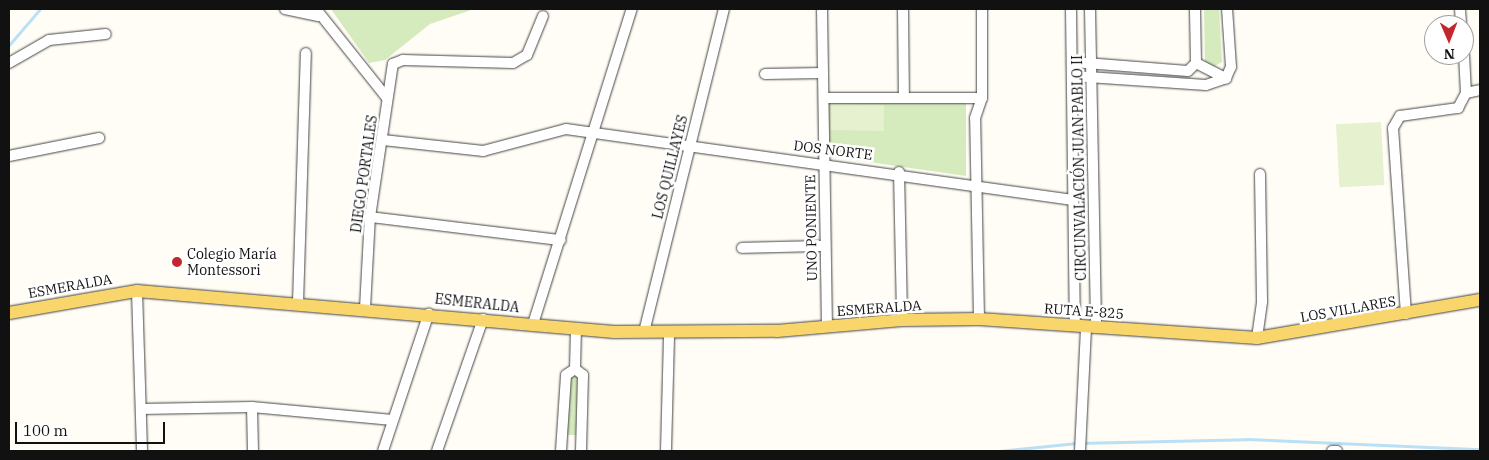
<!DOCTYPE html>
<html>
<head>
<meta charset="utf-8">
<style>
  body { margin:0 }
  #map { position:relative; width:1489px; height:460px; overflow:hidden; background:#fffdf5; font-family:"IBM Plex Serif",serif }
  div>[style] { position:absolute }
  [style*='--x'] { left:calc(var(--x)*1px); top:calc(var(--y)*1px); width:calc(var(--w)*1px); rotate:calc(var(--a)*1deg) }
  .green>* { inset:0; background:#d5ebbd }
  .pitch>* { inset:0; background:#e6f2cf; transform-origin:0 0 }
  .stream>* { height:3px; margin:-1.5px; padding:0 1.5px; transform-origin:1.5px; border-radius:1.5px; background:#b9e0f7 }
  .roads { filter:drop-shadow(0 0 1px #444) drop-shadow(0 0 1px #444) }
  .minor>* { height:10px; margin:-5px; padding:0 5px; transform-origin:5px; border-radius:5px; background:#fff }
  .major>* { height:12px; margin:-6px; padding:0 6px; transform-origin:6px; border-radius:6px; background:#f9d66b }
  .dots>* { width:14px; height:14px; translate:-50% -50%; box-sizing:border-box; border:2px solid #fff; border-radius:50% }
  span { translate:-50% -50%; white-space:nowrap; text-align:center; line-height:1.15; -webkit-text-stroke:5px #fff; paint-order:stroke }
  .street-label { font-size:14px; color:#111 }
  .poi-label { font-size:14px; color:#111 }
  .left { translate:0 -50%; text-align:left }
  .frame { position:absolute; inset:0; border:10px solid #111; pointer-events:none }
  .north { position:absolute; left:1424px; top:15px; width:50px; height:50px; box-sizing:border-box; background:#fff; border:1px solid #a0a0a0; border-radius:50%; rotate:179deg; font-size:14px; font-weight:700; line-height:20px; text-align:center; color:#111 }
  .north::after { content:''; display:block; margin:auto; width:18px; height:22px; background:#c4262e; clip-path:polygon(50% 0,100% 100%,50% 72%,0 100%) }
  .scale { position:absolute; left:15px; top:422px; width:150px; height:22px; box-sizing:border-box; border:2px solid #111; border-top:0; padding-left:6px; font-size:15px; line-height:18px; white-space:nowrap; color:#111; -webkit-text-stroke:4px #fff; paint-order:stroke }
</style>
</head>
<body>
<div id="map">
  <div class="green">
    <div style="clip-path:polygon(331px 9px,474px 9px,430px 24px,385px 60px,369px 63px)"></div>
    <div style="clip-path:polygon(1204px 9px,1219px 9px,1222px 62px,1213px 67px,1205px 67px)"></div>
    <div style="clip-path:polygon(827px 100px,966px 101px,966px 176px,827px 156px)"></div>
    <div style="clip-path:polygon(576px 371px,582px 377px,582px 435px,567px 435px,567px 375px)"></div>
  </div>
  <div class="pitch">
    <div style="left:831px;top:104px;width:53px;height:26px;rotate:1deg"></div>
    <div style="left:1381px;top:122px;width:63px;height:45px;rotate:87deg"></div>
  </div>
  <div class="stream">
    <div style="--x:9;--y:45;--w:48;--a:-49.3"></div>
    <div style="--x:999;--y:451;--w:78;--a:-5.9"></div>
    <div style="--x:1077;--y:443;--w:170;--a:-1.3"></div>
    <div style="--x:1247;--y:439;--w:233;--a:2.5"></div>
  </div>
  <div class="roads">
    <div class="minor">
      <div style="--x:285;--y:9;--w:34;--a:12"></div>
      <div style="--x:316;--y:9;--w:114;--a:51.4"></div>
      <div style="--x:822;--y:9;--w:318;--a:89.1"></div>
      <div style="--x:903;--y:9;--w:89;--a:89.4"></div>
      <div style="--x:1071;--y:9;--w:316;--a:89.3"></div>
      <div style="--x:1090;--y:9;--w:319;--a:88.9"></div>
      <div style="--x:1460;--y:9;--w:16;--a:86"></div>
      <div style="--x:1073;--y:62;--w:115;--a:4.5"></div>
      <div style="--x:1188;--y:71;--w:11;--a:-45"></div>
      <div style="--x:1196;--y:63;--w:54;--a:-91.1"></div>
      <div style="--x:9;--y:63;--w:46;--a:-29.9"></div>
      <div style="--x:49;--y:40;--w:57;--a:-6"></div>
      <div style="--x:1196;--y:63;--w:34;--a:27"></div>
      <div style="--x:765;--y:74;--w:58;--a:-1"></div>
      <div style="--x:1073;--y:76;--w:133;--a:3.9"></div>
      <div style="--x:1206;--y:85;--w:21;--a:-19"></div>
      <div style="--x:1226;--y:78;--w:12;--a:-66"></div>
      <div style="--x:1231;--y:67;--w:58;--a:-93.9"></div>
      <div style="--x:1466;--y:93;--w:14;--a:-12"></div>
      <div style="--x:824;--y:98;--w:158;--a:0"></div>
      <div style="--x:383;--y:140;--w:101;--a:6.3"></div>
      <div style="--x:483;--y:151;--w:86;--a:-14.8"></div>
      <div style="--x:566;--y:129;--w:512;--a:7.97"></div>
      <div style="--x:9;--y:156;--w:92;--a:-11.3"></div>
      <div style="--x:899;--y:172;--w:148;--a:88.8"></div>
      <div style="--x:370;--y:217;--w:192;--a:6.9"></div>
      <div style="--x:742;--y:248;--w:83;--a:-1.4"></div>
      <div style="--x:137;--y:291;--w:160;--a:88.2"></div>
      <div style="--x:298;--y:303;--w:250;--a:-88.2"></div>
      <div style="--x:365;--y:308;--w:91;--a:-86.9"></div>
      <div style="--x:370;--y:217;--w:155;--a:-81.5"></div>
      <div style="--x:393;--y:64;--w:11;--a:-22"></div>
      <div style="--x:403;--y:60;--w:110;--a:1.6"></div>
      <div style="--x:513;--y:63;--w:16;--a:-30"></div>
      <div style="--x:527;--y:55;--w:42;--a:-67.7"></div>
      <div style="--x:1406;--y:314;--w:186;--a:-94"></div>
      <div style="--x:1393;--y:128;--w:14;--a:-60"></div>
      <div style="--x:1400;--y:116;--w:59;--a:-7.9"></div>
      <div style="--x:1458;--y:108;--w:17;--a:-62"></div>
      <div style="--x:1466;--y:93;--w:38;--a:-93"></div>
      <div style="--x:979;--y:319;--w:201;--a:-91.1"></div>
      <div style="--x:975;--y:118;--w:21;--a:-71"></div>
      <div style="--x:982;--y:98;--w:89;--a:-90"></div>
      <div style="--x:533;--y:324;--w:330;--a:-72.6"></div>
      <div style="--x:644;--y:332;--w:333;--a:-76.1"></div>
      <div style="--x:1257;--y:338;--w:37;--a:-82"></div>
      <div style="--x:1262;--y:301;--w:127;--a:-90.9"></div>
      <div style="--x:575;--y:369;--w:10;--a:37"></div>
      <div style="--x:583;--y:375;--w:76;--a:91.5"></div>
      <div style="--x:252;--y:407;--w:44;--a:88.7"></div>
      <div style="--x:141;--y:409;--w:111;--a:-1"></div>
      <div style="--x:252;--y:407;--w:141;--a:5.3"></div>
      <div style="--x:383;--y:451;--w:145;--a:-71.6"></div>
      <div style="--x:437;--y:451;--w:140;--a:-70.8"></div>
      <div style="--x:561;--y:451;--w:76;--a:-86.2"></div>
      <div style="--x:566;--y:375;--w:11;--a:-34"></div>
      <div style="--x:575;--y:369;--w:40;--a:-88.6"></div>
      <div style="--x:666;--y:451;--w:118;--a:-88.5"></div>
      <div style="--x:1080;--y:451;--w:124;--a:-87.2"></div>
      <div style="--x:1332;--y:451;--w:5;--a:0"></div>
    </div>
    <div class="major">
      <div style="--x:9;--y:313;--w:130;--a:-9.8"></div>
      <div style="--x:137;--y:291;--w:479;--a:4.9"></div>
      <div style="--x:614;--y:332;--w:163;--a:-0.4"></div>
      <div style="--x:777;--y:331;--w:125;--a:-5"></div>
      <div style="--x:902;--y:320;--w:77;--a:-0.7"></div>
      <div style="--x:979;--y:319;--w:279;--a:3.9"></div>
      <div style="--x:1257;--y:338;--w:226;--a:-9.7"></div>
    </div>
  </div>
  <div class="dots">
    <div style="left:177px;top:262px;background:#c4262e"></div>
  </div>
  <div class="street-label">
    <span style="left:833px;top:150px;rotate:7deg">DOS NORTE</span>
    <span style="left:670px;top:167px;rotate:-76deg">LOS QUILLAYES</span>
    <span style="left:1079px;top:168px;rotate:-91deg">CIRCUNVALACIÓN JUAN PABLO II</span>
    <span style="left:364px;top:174px;rotate:-82deg">DIEGO PORTALES</span>
    <span style="left:811px;top:228px;rotate:-91deg">UNO PONIENTE</span>
    <span style="left:70px;top:286px;rotate:-10deg">ESMERALDA</span>
    <span style="left:477px;top:303px;rotate:6deg">ESMERALDA</span>
    <span style="left:879px;top:308px;rotate:-4deg">ESMERALDA</span>
    <span style="left:1348px;top:309px;rotate:-10deg">LOS VILLARES</span>
    <span style="left:1084px;top:311px;rotate:4deg">RUTA E-825</span>
  </div>
  <div class="poi-label">
    <span class="left" style="left:187px;top:262px">Colegio María<br>Montessori</span>
  </div>
  <div class="frame"></div>
  <div class="north">N</div>
  <div class="scale">100 m</div>
</div>
</body>
</html>
